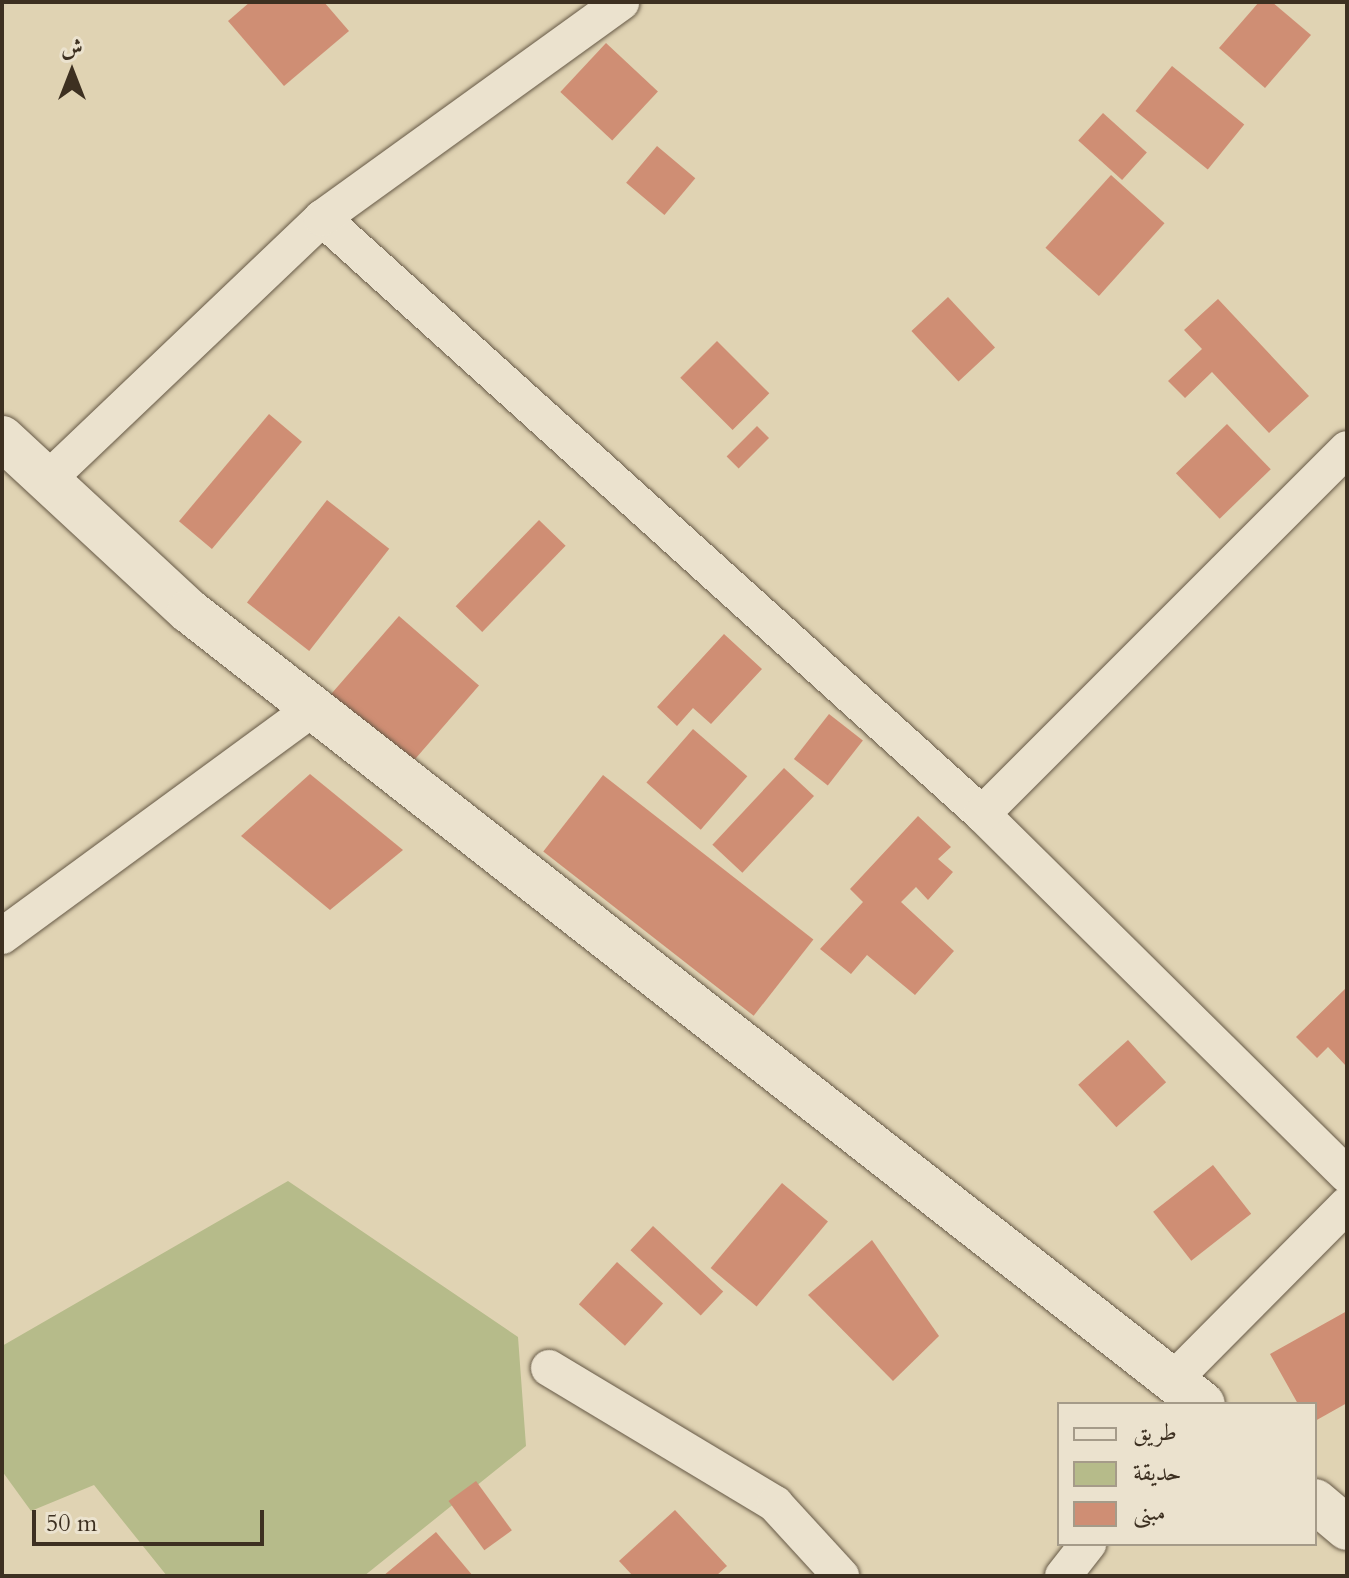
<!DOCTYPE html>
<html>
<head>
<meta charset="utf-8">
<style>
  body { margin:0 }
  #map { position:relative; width:1349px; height:1578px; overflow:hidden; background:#e0d3b3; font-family:Cardo,Amiri,serif }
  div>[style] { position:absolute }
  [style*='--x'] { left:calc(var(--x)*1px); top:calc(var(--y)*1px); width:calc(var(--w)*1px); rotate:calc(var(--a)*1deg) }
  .green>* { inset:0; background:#b6bb8a }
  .building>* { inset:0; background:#cf8e74; transform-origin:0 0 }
  .roads { filter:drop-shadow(0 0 2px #665946) drop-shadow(0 0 2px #665946) }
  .minor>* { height:36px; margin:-18px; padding:0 18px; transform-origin:18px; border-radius:18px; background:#ebe2ce }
  .secondary>* { height:44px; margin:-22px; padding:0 22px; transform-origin:22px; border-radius:22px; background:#ebe2ce }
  span { translate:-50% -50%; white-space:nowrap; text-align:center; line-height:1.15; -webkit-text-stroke:6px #ebe2ce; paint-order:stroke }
  .frame { position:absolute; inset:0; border:4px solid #3d3021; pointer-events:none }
  .legend { position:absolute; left:1057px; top:1402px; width:260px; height:144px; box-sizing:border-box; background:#ebe2ce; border:2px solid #a59b89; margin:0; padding:10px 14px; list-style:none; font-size:24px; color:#3d3021 }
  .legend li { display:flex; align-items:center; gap:16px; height:40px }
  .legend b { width:40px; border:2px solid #a59b89 }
  .north { position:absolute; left:32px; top:32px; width:80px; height:80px; -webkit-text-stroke:6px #ebe2ce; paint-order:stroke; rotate:0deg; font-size:22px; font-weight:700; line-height:32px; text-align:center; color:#3d3021 }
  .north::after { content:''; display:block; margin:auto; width:28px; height:36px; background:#3d3021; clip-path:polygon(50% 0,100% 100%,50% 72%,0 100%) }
  .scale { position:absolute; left:32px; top:1510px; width:232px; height:36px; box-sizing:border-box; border:4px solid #3d3021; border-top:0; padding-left:10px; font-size:24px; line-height:28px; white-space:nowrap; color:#3d3021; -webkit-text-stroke:6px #ebe2ce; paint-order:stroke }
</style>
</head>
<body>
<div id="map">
  <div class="green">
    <div style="clip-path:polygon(288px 1181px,518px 1337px,526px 1446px,364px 1576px,167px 1576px,94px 1485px,31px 1511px,2px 1471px,2px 1346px)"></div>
  </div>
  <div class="building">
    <div style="clip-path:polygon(250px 2px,324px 2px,349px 31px,284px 86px,228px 21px)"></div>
    <div style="clip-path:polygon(1259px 2px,1272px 2px,1311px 35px,1265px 88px,1219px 48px)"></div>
    <div style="left:606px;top:43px;width:71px;height:67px;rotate:43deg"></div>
    <div style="left:1172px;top:66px;width:93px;height:58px;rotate:39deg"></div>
    <div style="left:1103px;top:113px;width:59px;height:37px;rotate:42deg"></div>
    <div style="left:657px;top:146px;width:50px;height:48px;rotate:40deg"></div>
    <div style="left:1111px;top:175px;width:72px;height:98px;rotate:42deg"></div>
    <div style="left:948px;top:297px;width:69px;height:50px;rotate:47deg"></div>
    <div style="clip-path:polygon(1218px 299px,1309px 396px,1269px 433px,1212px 372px,1185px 398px,1168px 381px,1202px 349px,1184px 330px)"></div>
    <div style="left:717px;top:341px;width:74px;height:52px;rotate:45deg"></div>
    <div style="left:269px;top:414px;width:43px;height:140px;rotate:40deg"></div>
    <div style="left:1227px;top:424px;width:63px;height:71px;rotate:46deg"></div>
    <div style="left:757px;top:426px;width:17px;height:43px;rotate:45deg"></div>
    <div style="left:327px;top:500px;width:79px;height:130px;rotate:38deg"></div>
    <div style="left:539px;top:520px;width:37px;height:120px;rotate:44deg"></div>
    <div style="left:399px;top:616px;width:106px;height:111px;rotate:41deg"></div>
    <div style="clip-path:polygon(724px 634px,762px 669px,711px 724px,693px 708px,677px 726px,657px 707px)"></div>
    <div style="left:829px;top:714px;width:43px;height:57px;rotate:38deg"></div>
    <div style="left:693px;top:729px;width:72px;height:71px;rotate:41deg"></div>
    <div style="left:784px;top:768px;width:41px;height:105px;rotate:43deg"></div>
    <div style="clip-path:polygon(310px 774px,403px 850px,330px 910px,241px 836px)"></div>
    <div style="left:603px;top:775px;width:267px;height:97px;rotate:38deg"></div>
    <div style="clip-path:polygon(918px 816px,951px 847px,938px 859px,953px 872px,928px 900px,916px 887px,901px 902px,954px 951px,915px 995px,867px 955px,851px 974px,820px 949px,863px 902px,850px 889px)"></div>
    <div style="clip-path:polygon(1347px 987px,1347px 1067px,1328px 1047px,1317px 1058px,1296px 1037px)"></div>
    <div style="left:1128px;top:1040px;width:57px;height:67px;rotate:48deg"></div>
    <div style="left:1213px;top:1165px;width:62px;height:76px;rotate:52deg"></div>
    <div style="left:782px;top:1183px;width:60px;height:111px;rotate:40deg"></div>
    <div style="left:653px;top:1226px;width:96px;height:33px;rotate:43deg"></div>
    <div style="clip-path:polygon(872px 1240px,939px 1336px,893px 1381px,808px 1295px)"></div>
    <div style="left:617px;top:1262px;width:62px;height:57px;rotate:42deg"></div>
    <div style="clip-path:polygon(1347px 1311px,1347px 1403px,1315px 1421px,1315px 1404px,1298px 1404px,1270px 1354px)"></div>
    <div style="left:476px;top:1481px;width:61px;height:34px;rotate:54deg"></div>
    <div style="clip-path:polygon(675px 1510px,727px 1566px,716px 1576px,633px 1576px,619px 1561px)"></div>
    <div style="clip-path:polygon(436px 1532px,473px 1576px,383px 1576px)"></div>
  </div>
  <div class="roads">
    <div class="minor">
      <div style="--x:322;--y:218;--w:889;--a:42.08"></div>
      <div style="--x:982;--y:814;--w:513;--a:44.68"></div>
      <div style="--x:45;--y:482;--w:383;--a:-43.6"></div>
      <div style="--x:322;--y:218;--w:369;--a:-35.8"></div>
      <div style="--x:982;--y:814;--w:516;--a:-45"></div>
      <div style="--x:2;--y:936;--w:384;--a:-36.2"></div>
      <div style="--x:549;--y:1368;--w:264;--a:31"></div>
      <div style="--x:775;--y:1504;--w:98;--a:47.5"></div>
      <div style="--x:1174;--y:1379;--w:245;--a:-45.2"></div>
      <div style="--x:1063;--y:1576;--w:41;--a:-52"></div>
    </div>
    <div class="secondary">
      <div style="--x:2;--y:438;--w:255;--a:42.8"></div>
      <div style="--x:189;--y:611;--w:1287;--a:38.03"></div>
      <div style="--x:1315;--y:1501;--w:42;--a:40.2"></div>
    </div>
  </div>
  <div class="frame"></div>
  <ul class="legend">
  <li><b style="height:10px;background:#ebe2ce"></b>طريق</li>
  <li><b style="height:22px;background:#b6bb8a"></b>حديقة</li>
  <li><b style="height:22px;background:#cf8e74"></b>مبنى</li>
  </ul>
  <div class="north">ش</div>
  <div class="scale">50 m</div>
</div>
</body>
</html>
